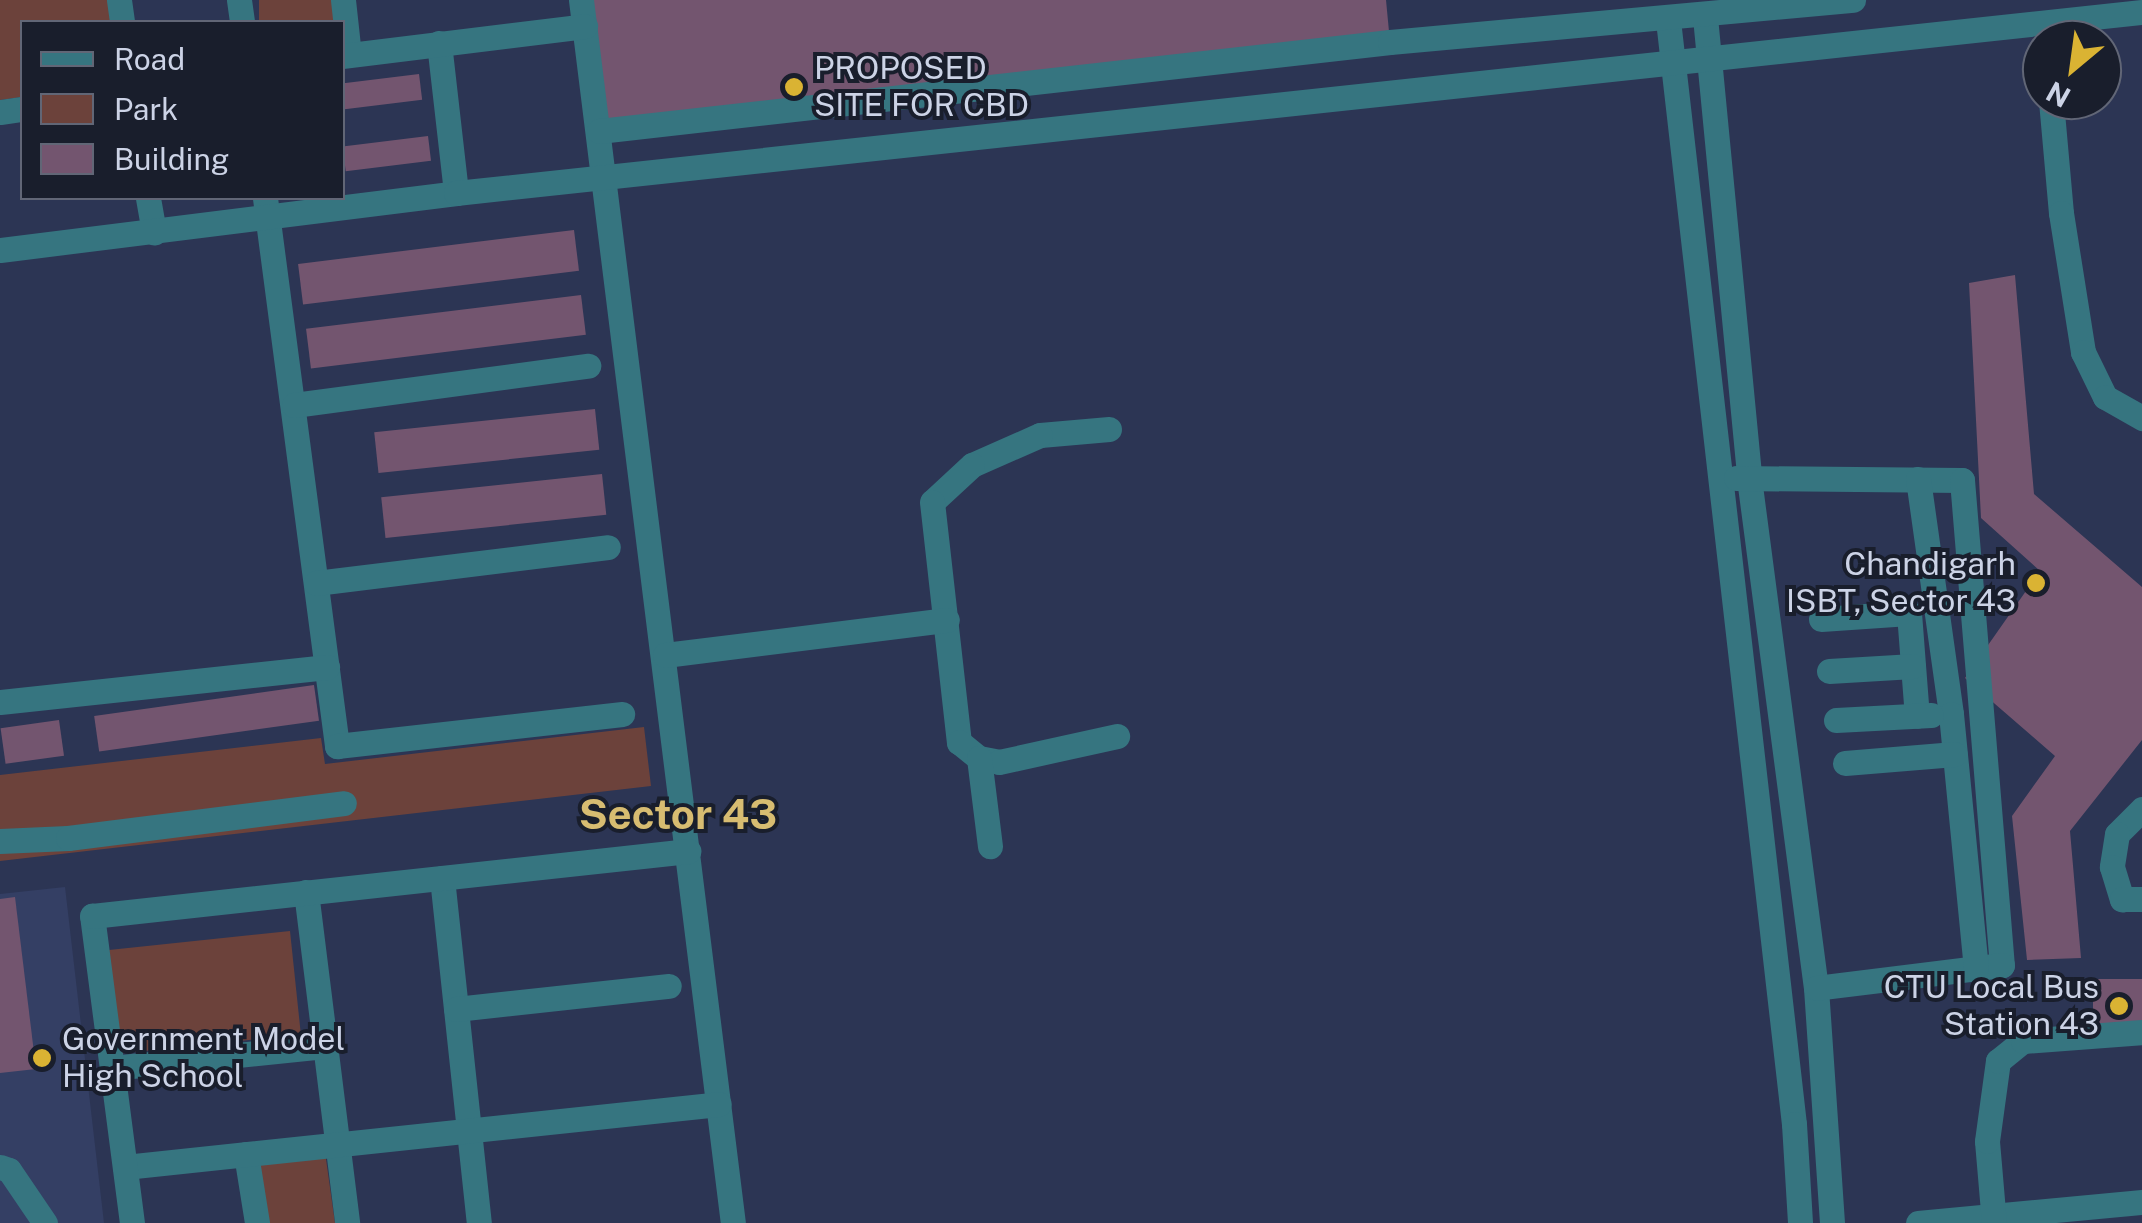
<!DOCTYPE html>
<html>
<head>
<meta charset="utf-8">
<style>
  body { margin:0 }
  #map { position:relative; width:2142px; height:1223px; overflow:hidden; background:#2c3554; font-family:"Public Sans",sans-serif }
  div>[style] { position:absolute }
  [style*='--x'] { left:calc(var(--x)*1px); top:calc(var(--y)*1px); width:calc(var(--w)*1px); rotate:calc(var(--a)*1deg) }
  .built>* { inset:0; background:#343f64 }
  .green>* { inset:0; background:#6c423b; transform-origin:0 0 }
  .building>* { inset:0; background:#73556f; transform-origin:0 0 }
  .minor>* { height:25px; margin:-12.5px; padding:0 12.5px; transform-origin:12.5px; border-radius:12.5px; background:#367580 }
  .dots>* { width:28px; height:28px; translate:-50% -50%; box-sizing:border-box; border:5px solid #191e2c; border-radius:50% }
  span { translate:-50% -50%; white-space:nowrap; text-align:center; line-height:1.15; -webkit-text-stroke:8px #191e2c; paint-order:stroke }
  .poi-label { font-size:32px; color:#ccd3e6 }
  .left { translate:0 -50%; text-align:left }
  .right { translate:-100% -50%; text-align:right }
  .district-label { font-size:42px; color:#d7bc71; font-weight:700 }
  .legend { position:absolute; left:20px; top:20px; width:325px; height:180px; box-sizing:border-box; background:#191e2c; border:2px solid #616676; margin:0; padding:12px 18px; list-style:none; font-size:30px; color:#ccd3e6 }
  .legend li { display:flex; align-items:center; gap:20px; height:50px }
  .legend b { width:50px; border:2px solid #616676 }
  .north { position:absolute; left:2022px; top:20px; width:100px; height:100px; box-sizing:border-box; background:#191e2c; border:2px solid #616676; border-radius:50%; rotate:209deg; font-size:28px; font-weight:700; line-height:40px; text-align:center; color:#ccd3e6 }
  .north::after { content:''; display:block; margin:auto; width:35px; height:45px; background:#dab333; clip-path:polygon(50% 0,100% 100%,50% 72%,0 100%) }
</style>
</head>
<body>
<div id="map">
  <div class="built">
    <div style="clip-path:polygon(65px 887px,104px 1223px,0 1223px,0 894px)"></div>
  </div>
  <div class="green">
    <div style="clip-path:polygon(0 0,112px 0,115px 22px,22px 22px,22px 97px,0 100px)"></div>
    <div style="left:259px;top:0;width:77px;height:22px"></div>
    <div style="clip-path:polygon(644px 727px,651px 786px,0 861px,0 775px,321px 738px,325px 764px)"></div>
    <div style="left:290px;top:931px;width:104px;height:182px;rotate:84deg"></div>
    <div style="clip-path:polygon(325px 1152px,335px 1223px,267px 1223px,258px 1161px)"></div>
  </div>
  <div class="building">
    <div style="clip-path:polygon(583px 0,1386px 0,1390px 42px,599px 131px)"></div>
    <div style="left:419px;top:74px;width:26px;height:78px;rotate:83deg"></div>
    <div style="left:428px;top:136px;width:25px;height:86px;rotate:83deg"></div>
    <div style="left:574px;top:230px;width:41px;height:278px;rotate:83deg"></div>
    <div style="clip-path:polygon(2015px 275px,2034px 494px,2142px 587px,2142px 740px,2070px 831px,2081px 958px,2027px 960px,2012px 816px,2055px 756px,1965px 678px,2040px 571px,1981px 518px,1969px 283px)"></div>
    <div style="left:581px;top:295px;width:40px;height:277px;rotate:83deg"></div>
    <div style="left:595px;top:409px;width:41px;height:222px;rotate:84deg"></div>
    <div style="left:602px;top:474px;width:41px;height:222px;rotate:84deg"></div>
    <div style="left:314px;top:685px;width:36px;height:222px;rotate:82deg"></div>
    <div style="left:59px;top:720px;width:36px;height:59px;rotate:82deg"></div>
    <div style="clip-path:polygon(15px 897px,36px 1069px,0 1073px,0 899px)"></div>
    <div style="left:2142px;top:979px;width:48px;height:49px;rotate:90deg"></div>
  </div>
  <div class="minor">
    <div style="--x:119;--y:0;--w:22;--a:82"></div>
    <div style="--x:239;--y:0;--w:22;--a:82"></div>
    <div style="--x:343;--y:0;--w:55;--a:83.8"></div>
    <div style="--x:581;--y:0;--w:1232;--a:82.92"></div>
    <div style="--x:1705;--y:17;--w:463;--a:84.5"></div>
    <div style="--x:1749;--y:478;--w:514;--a:82.52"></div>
    <div style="--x:1816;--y:988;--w:236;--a:86.1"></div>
    <div style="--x:1668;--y:20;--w:1111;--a:83.49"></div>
    <div style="--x:1794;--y:1124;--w:99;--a:86.5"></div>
    <div style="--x:439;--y:43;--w:151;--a:83.5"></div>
    <div style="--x:342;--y:56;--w:245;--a:-7"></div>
    <div style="--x:2051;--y:101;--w:112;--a:84.9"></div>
    <div style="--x:2061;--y:213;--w:141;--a:81"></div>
    <div style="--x:2083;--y:352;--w:50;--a:63.9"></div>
    <div style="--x:2105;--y:397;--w:43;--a:29.6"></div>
    <div style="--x:0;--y:112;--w:22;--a:-8"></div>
    <div style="--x:599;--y:131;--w:796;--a:-6.42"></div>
    <div style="--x:1390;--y:42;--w:465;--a:-5.2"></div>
    <div style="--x:148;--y:198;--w:35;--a:80"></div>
    <div style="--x:265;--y:198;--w:553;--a:82.51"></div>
    <div style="--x:337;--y:746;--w:287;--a:-6.4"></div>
    <div style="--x:0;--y:250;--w:460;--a:-7.1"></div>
    <div style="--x:456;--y:193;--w:1696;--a:-6.13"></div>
    <div style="--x:294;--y:405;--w:297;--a:-7.6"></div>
    <div style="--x:1109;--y:429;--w:69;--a:175"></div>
    <div style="--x:1040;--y:435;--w:74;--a:156.2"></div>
    <div style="--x:972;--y:465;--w:54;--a:137.2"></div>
    <div style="--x:932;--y:502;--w:242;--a:83.6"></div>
    <div style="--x:959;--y:742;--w:26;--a:39"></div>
    <div style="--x:979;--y:758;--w:20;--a:11"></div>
    <div style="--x:999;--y:762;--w:121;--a:-12.4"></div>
    <div style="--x:1736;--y:478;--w:226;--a:0.5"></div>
    <div style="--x:1962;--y:480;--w:487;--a:85.3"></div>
    <div style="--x:2002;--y:965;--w:187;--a:173"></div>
    <div style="--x:1918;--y:479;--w:237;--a:82"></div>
    <div style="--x:1951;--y:714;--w:256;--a:84.4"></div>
    <div style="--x:316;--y:583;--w:294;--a:-7"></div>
    <div style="--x:1821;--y:619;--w:88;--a:-3.9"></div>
    <div style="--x:1909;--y:613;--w:103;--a:85.6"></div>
    <div style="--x:665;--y:655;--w:284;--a:-7.1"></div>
    <div style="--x:1829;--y:671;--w:84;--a:-3.4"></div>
    <div style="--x:0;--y:702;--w:329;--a:-6.1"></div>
    <div style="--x:1836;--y:720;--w:95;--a:-3"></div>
    <div style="--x:979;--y:758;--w:89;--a:82.9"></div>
    <div style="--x:1845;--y:763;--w:110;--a:-4.7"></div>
    <div style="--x:2142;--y:809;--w:35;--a:135"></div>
    <div style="--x:2117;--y:834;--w:33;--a:99"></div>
    <div style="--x:2112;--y:867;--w:34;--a:73"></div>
    <div style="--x:2122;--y:899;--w:20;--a:0"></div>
    <div style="--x:0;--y:841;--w:68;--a:-2.5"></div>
    <div style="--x:68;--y:838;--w:278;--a:-7.2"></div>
    <div style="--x:442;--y:878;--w:347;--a:83.9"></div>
    <div style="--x:306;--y:892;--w:334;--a:82.9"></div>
    <div style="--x:456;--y:1009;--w:214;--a:-6.2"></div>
    <div style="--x:112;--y:1068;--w:214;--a:-5.9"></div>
    <div style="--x:246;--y:1154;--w:70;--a:80.9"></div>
    <div style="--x:0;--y:1167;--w:9;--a:18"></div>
    <div style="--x:9;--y:1170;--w:64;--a:55.8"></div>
    <div style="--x:125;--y:1167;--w:597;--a:-6.05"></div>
    <div style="--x:132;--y:1223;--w:310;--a:-97.4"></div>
    <div style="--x:92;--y:916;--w:600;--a:-6.22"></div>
    <div style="--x:1918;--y:1223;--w:225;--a:-5.4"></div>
    <div style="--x:1994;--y:1223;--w:82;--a:-94.9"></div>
    <div style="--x:1987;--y:1141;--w:81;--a:-82.2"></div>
    <div style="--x:1998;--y:1061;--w:32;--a:-39"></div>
    <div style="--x:2023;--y:1041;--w:119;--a:-4.3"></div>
  </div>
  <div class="dots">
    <div style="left:794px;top:87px;background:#dab333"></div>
    <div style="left:2036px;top:583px;background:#dab333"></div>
    <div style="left:2119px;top:1006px;background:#dab333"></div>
    <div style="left:42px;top:1058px;background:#dab333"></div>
  </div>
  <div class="poi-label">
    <span class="left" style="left:814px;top:87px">PROPOSED<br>SITE FOR CBD</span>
    <span class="right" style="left:2016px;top:583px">Chandigarh<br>ISBT, Sector 43</span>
    <span class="right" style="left:2099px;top:1006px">CTU Local Bus<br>Station 43</span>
    <span class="left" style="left:62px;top:1058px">Government Model<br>High School</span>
  </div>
  <div class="district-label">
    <span style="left:678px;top:814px">Sector 43</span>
  </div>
  <ul class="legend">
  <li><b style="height:12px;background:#367580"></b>Road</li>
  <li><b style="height:28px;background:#6c423b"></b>Park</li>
  <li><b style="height:28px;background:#73556f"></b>Building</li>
  </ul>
  <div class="north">N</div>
</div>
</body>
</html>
